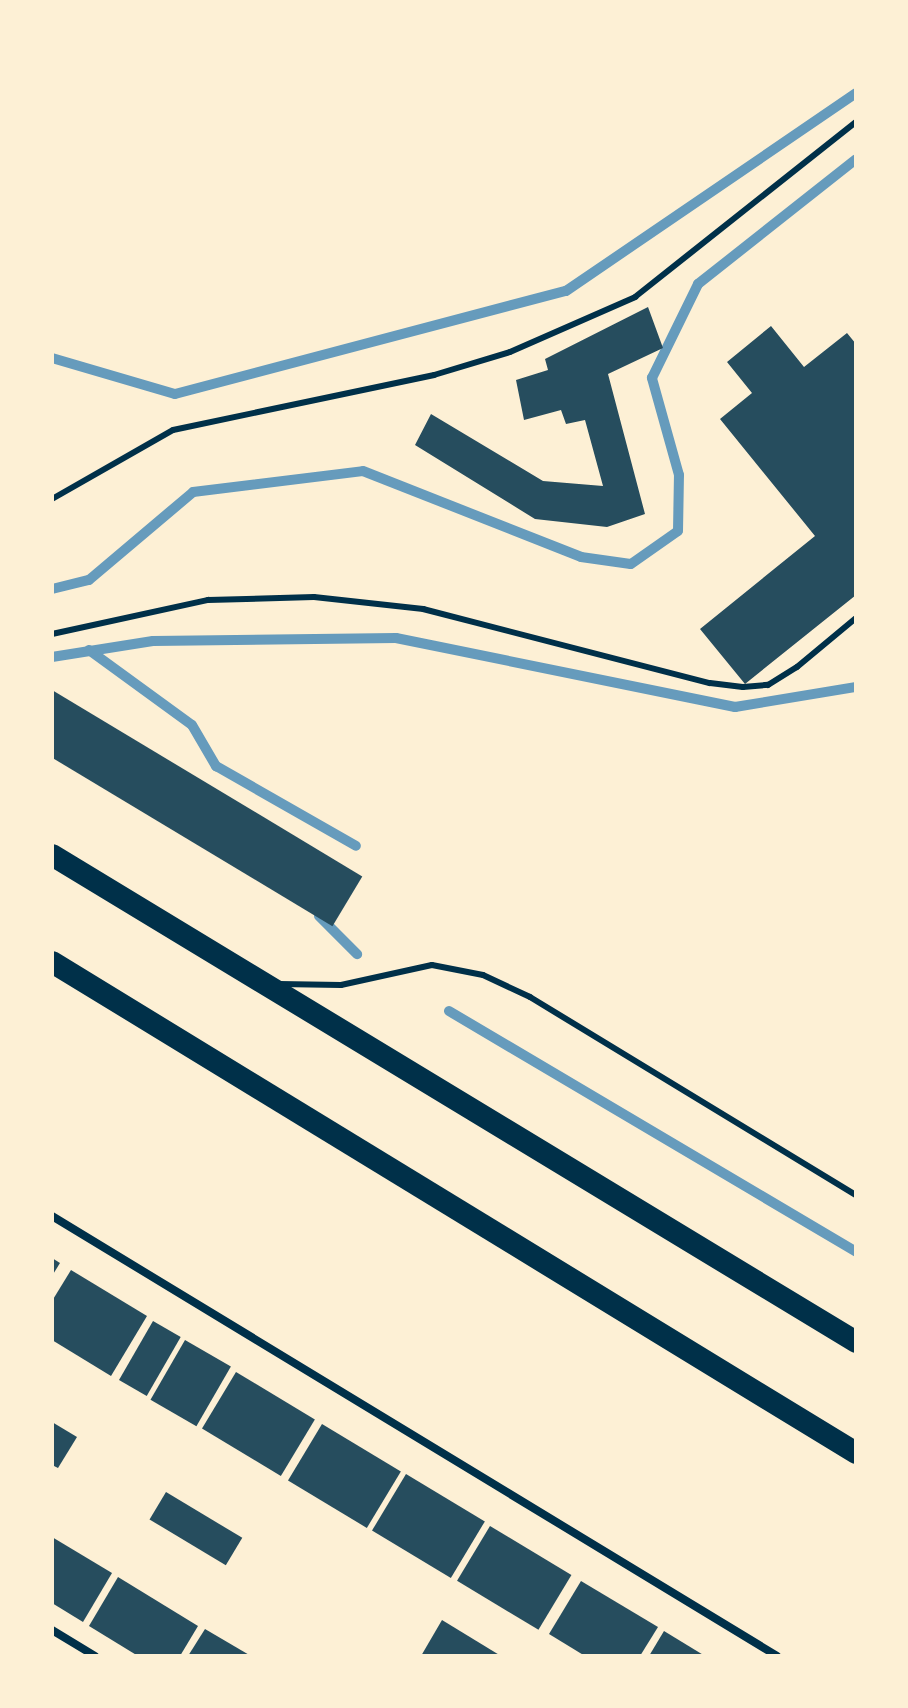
<!DOCTYPE html>
<html>
<head>
<meta charset="utf-8">
<style>
  body { margin:0 }
  #map { position:relative; width:908px; height:1708px; overflow:hidden; background:#fdf0d5; font-family:"Source Serif 4",serif }
  div>[style] { position:absolute }
  [style*='--x'] { left:calc(var(--x)*1px); top:calc(var(--y)*1px); width:calc(var(--w)*1px); rotate:calc(var(--a)*1deg) }
  .stream>* { height:10px; margin:-5px; padding:0 5px; transform-origin:5px; border-radius:5px; background:#669bbc }
  .building>* { inset:0; background:#264d5e; transform-origin:0 0 }
  .service>* { height:6px; margin:-3px; padding:0 3px; transform-origin:3px; border-radius:3px; background:#003049 }
  .minor>* { height:8px; margin:-4px; padding:0 4px; transform-origin:4px; border-radius:4px; background:#003049 }
  .trunk>* { height:22px; margin:-11px; padding:0 11px; transform-origin:11px; border-radius:11px; background:#003049 }
  span { translate:-50% -50%; white-space:nowrap; text-align:center; line-height:1.15; -webkit-text-stroke:6px #fdf0d5; paint-order:stroke }
  .frame { position:absolute; inset:0; border:54px solid #fdf0d5; pointer-events:none }
</style>
</head>
<body>
<div id="map">
  <div class="stream">
    <div style="--x:52;--y:358;--w:128;--a:16.3"></div>
    <div style="--x:175;--y:394;--w:404;--a:-14.8"></div>
    <div style="--x:566;--y:291;--w:351;--a:-34.3"></div>
    <div style="--x:52;--y:589;--w:38;--a:-14"></div>
    <div style="--x:89;--y:580;--w:136;--a:-40.2"></div>
    <div style="--x:193;--y:492;--w:171;--a:-7"></div>
    <div style="--x:363;--y:471;--w:234;--a:21.5"></div>
    <div style="--x:581;--y:557;--w:50;--a:8"></div>
    <div style="--x:631;--y:564;--w:57;--a:-35.1"></div>
    <div style="--x:678;--y:531;--w:56;--a:-89"></div>
    <div style="--x:679;--y:475;--w:101;--a:-105.6"></div>
    <div style="--x:652;--y:378;--w:105;--a:-63.9"></div>
    <div style="--x:698;--y:284;--w:201;--a:-38.3"></div>
    <div style="--x:89;--y:650;--w:127;--a:36.1"></div>
    <div style="--x:192;--y:725;--w:48;--a:59.7"></div>
    <div style="--x:216;--y:766;--w:161;--a:29.7"></div>
    <div style="--x:52;--y:657;--w:102;--a:-9"></div>
    <div style="--x:153;--y:641;--w:243;--a:-0.7"></div>
    <div style="--x:396;--y:638;--w:346;--a:11.5"></div>
    <div style="--x:735;--y:707;--w:123;--a:-9.4"></div>
    <div style="--x:319;--y:916;--w:54;--a:45"></div>
    <div style="--x:449;--y:1011;--w:473;--a:30.6"></div>
  </div>
  <div class="building">
    <div style="clip-path:polygon(648px 307px,663px 348px,608px 374px,645px 514px,607px 527px,535px 519px,415px 445px,431px 414px,543px 481px,603px 486px,585px 420px,566px 424px,561px 410px,524px 420px,516px 380px,548px 370px,545px 359px)"></div>
    <div style="clip-path:polygon(771px 326px,804px 367px,847px 333px,856px 344px,856px 595px,745px 684px,700px 629px,815px 536px,720px 419px,752px 393px,727px 362px)"></div>
    <div style="left:52px;top:690px;width:362px;height:58px;rotate:31deg"></div>
    <div style="clip-path:polygon(52px 1258px,60px 1263px,52px 1276px)"></div>
    <div style="clip-path:polygon(71px 1270px,147px 1316px,111px 1376px,52px 1340px,52px 1301px)"></div>
    <div style="left:153px;top:1321px;width:32px;height:68px;rotate:30deg"></div>
    <div style="left:185px;top:1340px;width:53px;height:69px;rotate:30deg"></div>
    <div style="left:236px;top:1372px;width:92px;height:66px;rotate:31deg"></div>
    <div style="clip-path:polygon(52px 1422px,77px 1437px,58px 1468px,52px 1465px)"></div>
    <div style="left:322px;top:1424px;width:92px;height:66px;rotate:31deg"></div>
    <div style="left:406px;top:1474px;width:92px;height:66px;rotate:31deg"></div>
    <div style="left:166px;top:1492px;width:89px;height:32px;rotate:31deg"></div>
    <div style="left:490px;top:1526px;width:95px;height:64px;rotate:31deg"></div>
    <div style="clip-path:polygon(52px 1537px,112px 1573px,83px 1622px,52px 1603px)"></div>
    <div style="clip-path:polygon(118px 1577px,198px 1626px,180px 1656px,138px 1656px,89px 1626px)"></div>
    <div style="clip-path:polygon(581px 1581px,658px 1627px,640px 1656px,585px 1656px,549px 1634px)"></div>
    <div style="clip-path:polygon(442px 1620px,501px 1656px,421px 1656px)"></div>
    <div style="clip-path:polygon(205px 1629px,251px 1656px,188px 1656px)"></div>
    <div style="clip-path:polygon(664px 1631px,705px 1656px,649px 1656px)"></div>
  </div>
  <div class="service">
    <div style="--x:52;--y:499;--w:139;--a:-29.7"></div>
    <div style="--x:173;--y:430;--w:267;--a:-11.9"></div>
    <div style="--x:434;--y:375;--w:79;--a:-16.8"></div>
    <div style="--x:510;--y:352;--w:137;--a:-23.7"></div>
    <div style="--x:635;--y:297;--w:282;--a:-38.4"></div>
    <div style="--x:52;--y:634;--w:160;--a:-12.3"></div>
    <div style="--x:208;--y:600;--w:106;--a:-1.6"></div>
    <div style="--x:314;--y:597;--w:110;--a:6.3"></div>
    <div style="--x:423;--y:609;--w:296;--a:14.5"></div>
    <div style="--x:710;--y:683;--w:33;--a:7"></div>
    <div style="--x:743;--y:687;--w:25;--a:-5"></div>
    <div style="--x:768;--y:685;--w:34;--a:-32"></div>
    <div style="--x:797;--y:667;--w:77;--a:-39.7"></div>
    <div style="--x:279;--y:984;--w:62;--a:0.9"></div>
    <div style="--x:341;--y:985;--w:93;--a:-12.4"></div>
    <div style="--x:432;--y:965;--w:52;--a:11.1"></div>
    <div style="--x:483;--y:975;--w:52;--a:25.1"></div>
    <div style="--x:530;--y:997;--w:381;--a:31.3"></div>
  </div>
  <div class="minor">
    <div style="--x:52;--y:1216;--w:848;--a:31.25"></div>
    <div style="--x:52;--y:1630;--w:50;--a:31.2"></div>
  </div>
  <div class="trunk">
    <div style="--x:52;--y:855;--w:940;--a:31.2"></div>
    <div style="--x:52;--y:962;--w:942;--a:31.41"></div>
  </div>
  <div class="frame"></div>
</div>
</body>
</html>
